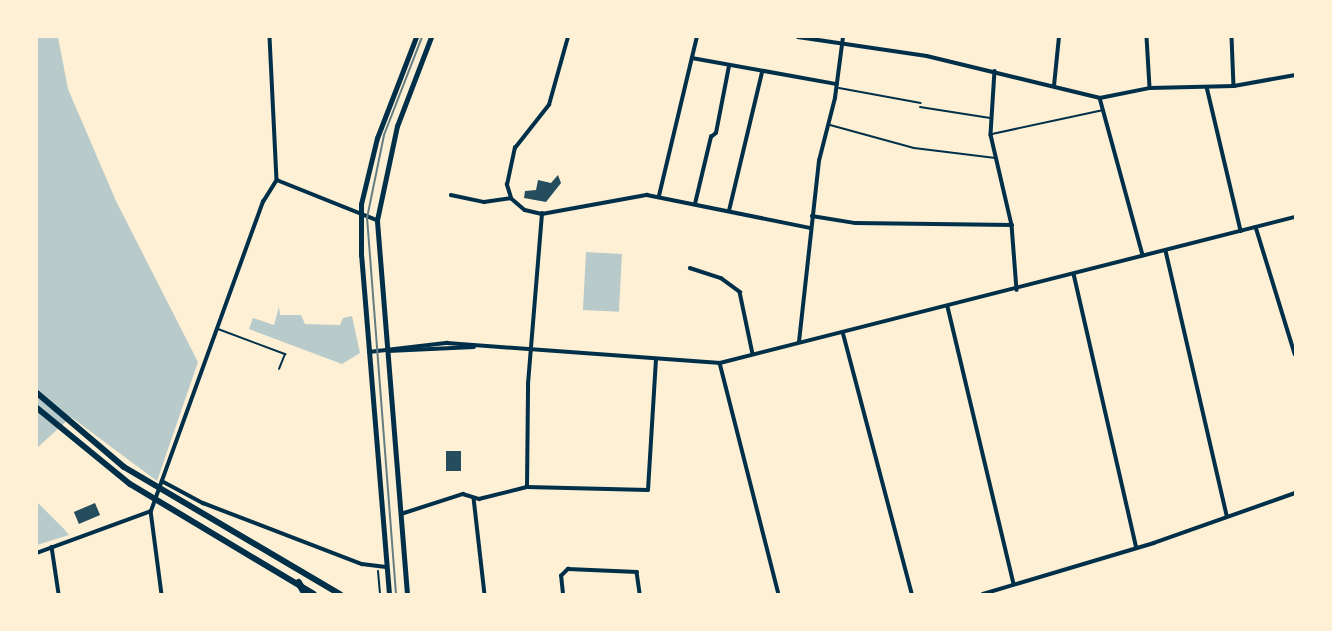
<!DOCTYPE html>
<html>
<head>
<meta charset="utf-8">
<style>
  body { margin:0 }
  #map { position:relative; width:1332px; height:631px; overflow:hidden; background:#fdf0d5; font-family:"DejaVu Sans",sans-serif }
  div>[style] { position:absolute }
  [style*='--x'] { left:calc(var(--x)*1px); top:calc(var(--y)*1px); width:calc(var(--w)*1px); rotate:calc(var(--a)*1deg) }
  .green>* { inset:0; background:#b9caca; transform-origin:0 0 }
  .building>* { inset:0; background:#264d5e; transform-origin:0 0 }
  .path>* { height:2px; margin:-1px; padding:0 1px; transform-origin:1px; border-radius:1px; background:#003049 }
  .service>* { height:2px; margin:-1px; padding:0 1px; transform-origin:1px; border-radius:1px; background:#003049 }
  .minor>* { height:3.5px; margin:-1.75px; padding:0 1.75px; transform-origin:1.75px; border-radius:1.75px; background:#003049 }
  .secondary>* { height:5px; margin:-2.5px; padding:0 2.5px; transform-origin:2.5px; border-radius:2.5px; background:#003049 }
  .trunk>* { height:6px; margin:-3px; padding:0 3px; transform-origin:3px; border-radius:3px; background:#003049 }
  .motorway>* { height:7px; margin:-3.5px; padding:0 3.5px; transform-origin:3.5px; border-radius:3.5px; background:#003049 }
  .tram>* { height:2px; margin:-1px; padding:0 1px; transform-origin:1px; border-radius:1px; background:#657d81 }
  span { translate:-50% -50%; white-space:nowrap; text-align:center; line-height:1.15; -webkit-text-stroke:7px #fdf0d5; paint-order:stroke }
  .frame { position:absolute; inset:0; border:38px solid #fdf0d5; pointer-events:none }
</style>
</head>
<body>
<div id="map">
  <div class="green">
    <div style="clip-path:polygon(37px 37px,58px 37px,68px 89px,116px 201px,198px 362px,157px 481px,71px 417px,37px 448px)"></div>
    <div style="left:586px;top:252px;width:36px;height:58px;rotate:3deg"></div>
    <div style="clip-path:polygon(279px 307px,280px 315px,301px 315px,305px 324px,340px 325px,343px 318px,352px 316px,360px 353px,342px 364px,249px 329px,253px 318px,274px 325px)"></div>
    <div style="clip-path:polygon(37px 502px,64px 529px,69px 535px,37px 545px)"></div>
  </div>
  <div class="building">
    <div style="clip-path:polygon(558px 175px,561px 183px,546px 202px,524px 198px,525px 191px,536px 190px,538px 180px,551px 183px)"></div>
    <div style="left:446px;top:451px;width:15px;height:20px"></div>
    <div style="left:95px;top:503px;width:13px;height:23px;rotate:67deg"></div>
  </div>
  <div class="path">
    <div style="--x:378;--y:571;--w:23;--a:85"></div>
  </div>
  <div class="service">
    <div style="--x:839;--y:88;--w:83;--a:10.4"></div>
    <div style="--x:920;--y:107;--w:71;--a:8.9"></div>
    <div style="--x:830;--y:125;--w:87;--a:15.3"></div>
    <div style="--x:914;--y:148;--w:82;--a:7"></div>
    <div style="--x:992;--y:134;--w:114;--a:-12.2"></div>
    <div style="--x:218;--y:329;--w:72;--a:20.5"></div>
    <div style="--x:285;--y:354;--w:16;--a:112"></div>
  </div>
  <div class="minor">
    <div style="--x:270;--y:37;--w:143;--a:87.2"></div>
    <div style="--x:798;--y:37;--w:130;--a:8.4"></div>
    <div style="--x:927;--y:56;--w:178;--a:13.6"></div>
    <div style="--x:1100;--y:98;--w:51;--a:-11.3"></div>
    <div style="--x:1150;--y:88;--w:84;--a:-1.4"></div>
    <div style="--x:1234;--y:86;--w:62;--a:-10.2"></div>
    <div style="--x:1147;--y:37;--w:51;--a:86.6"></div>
    <div style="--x:1232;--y:37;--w:49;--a:87.7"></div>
    <div style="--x:692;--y:58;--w:147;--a:10.2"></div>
    <div style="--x:995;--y:71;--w:64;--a:93.6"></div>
    <div style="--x:991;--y:135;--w:92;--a:76.9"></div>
    <div style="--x:1012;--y:225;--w:65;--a:85.6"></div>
    <div style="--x:1054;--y:86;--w:49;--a:-84.2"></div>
    <div style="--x:1207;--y:87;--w:148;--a:76.7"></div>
    <div style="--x:1100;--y:98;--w:163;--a:74.7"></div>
    <div style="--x:277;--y:180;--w:108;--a:21.8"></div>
    <div style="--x:451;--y:195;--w:34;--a:12"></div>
    <div style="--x:484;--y:202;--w:27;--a:-8"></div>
    <div style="--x:511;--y:198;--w:18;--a:41"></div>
    <div style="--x:525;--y:210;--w:17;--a:13"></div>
    <div style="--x:542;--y:214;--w:107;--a:-10.3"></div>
    <div style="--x:647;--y:195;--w:167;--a:11.4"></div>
    <div style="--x:659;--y:196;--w:163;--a:-76.6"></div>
    <div style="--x:511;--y:198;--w:14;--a:-107"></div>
    <div style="--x:507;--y:185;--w:38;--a:-78"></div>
    <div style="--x:515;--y:148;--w:55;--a:-51.7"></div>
    <div style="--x:549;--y:105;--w:71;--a:-74.4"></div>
    <div style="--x:695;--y:204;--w:69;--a:-76.6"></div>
    <div style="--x:711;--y:137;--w:6;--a:-39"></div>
    <div style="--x:716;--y:133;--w:68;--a:-79"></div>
    <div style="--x:729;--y:211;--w:142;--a:-76.6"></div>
    <div style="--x:812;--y:216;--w:44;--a:9.2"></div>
    <div style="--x:855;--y:223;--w:157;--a:0.7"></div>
    <div style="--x:1256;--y:227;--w:133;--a:72.9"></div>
    <div style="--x:1166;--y:251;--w:271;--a:77"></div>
    <div style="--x:690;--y:268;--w:33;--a:18"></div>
    <div style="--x:721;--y:278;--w:24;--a:36"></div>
    <div style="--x:740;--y:292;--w:63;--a:78.2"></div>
    <div style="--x:1074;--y:274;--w:281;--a:77.1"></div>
    <div style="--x:948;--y:307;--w:285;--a:76.6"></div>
    <div style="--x:843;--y:332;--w:271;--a:75.2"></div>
    <div style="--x:799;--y:342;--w:182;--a:-83.7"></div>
    <div style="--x:819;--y:161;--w:65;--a:-75.7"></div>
    <div style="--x:835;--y:98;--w:62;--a:-82.5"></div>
    <div style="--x:388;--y:351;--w:86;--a:-2.7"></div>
    <div style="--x:369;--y:352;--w:79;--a:-6.6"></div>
    <div style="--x:447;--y:343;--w:274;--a:4.2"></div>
    <div style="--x:720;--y:363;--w:593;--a:-14.25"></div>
    <div style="--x:720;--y:363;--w:238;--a:75.7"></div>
    <div style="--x:162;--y:481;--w:47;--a:28.2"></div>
    <div style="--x:203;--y:503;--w:170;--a:21"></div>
    <div style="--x:362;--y:564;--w:24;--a:7"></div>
    <div style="--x:527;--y:487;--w:103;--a:-89.4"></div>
    <div style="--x:528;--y:384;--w:171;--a:-85.3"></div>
    <div style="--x:474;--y:498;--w:97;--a:83.5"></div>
    <div style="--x:151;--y:511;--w:329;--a:-70.1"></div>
    <div style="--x:263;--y:202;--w:26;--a:-58"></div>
    <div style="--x:151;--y:511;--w:84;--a:82.5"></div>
    <div style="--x:401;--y:514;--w:65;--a:-17.9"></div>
    <div style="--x:463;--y:494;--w:17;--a:17"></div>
    <div style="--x:479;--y:499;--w:49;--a:-14"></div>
    <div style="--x:527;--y:487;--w:121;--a:1.4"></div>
    <div style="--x:648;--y:490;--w:130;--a:-86.5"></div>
    <div style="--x:52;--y:547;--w:48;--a:81.5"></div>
    <div style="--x:37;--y:553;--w:121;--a:-20.2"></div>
    <div style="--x:563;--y:594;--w:18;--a:-96"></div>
    <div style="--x:561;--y:576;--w:10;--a:-45"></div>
    <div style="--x:568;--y:569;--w:69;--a:2.5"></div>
    <div style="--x:637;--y:572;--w:22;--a:82"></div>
    <div style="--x:983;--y:594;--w:178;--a:-16.6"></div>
    <div style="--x:1154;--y:543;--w:150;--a:-19.5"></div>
  </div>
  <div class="secondary">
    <div style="--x:389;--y:594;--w:340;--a:-94.7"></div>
    <div style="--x:361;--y:255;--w:51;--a:-90"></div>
    <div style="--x:361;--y:204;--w:68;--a:-76.4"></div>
    <div style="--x:377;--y:138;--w:108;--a:-68.9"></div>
    <div style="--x:407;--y:594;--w:375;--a:-94.6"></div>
    <div style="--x:377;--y:220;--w:96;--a:-78"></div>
    <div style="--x:397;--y:126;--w:95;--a:-69.1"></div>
  </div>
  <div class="trunk">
    <div style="--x:37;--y:393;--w:114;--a:40.4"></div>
    <div style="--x:124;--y:467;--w:251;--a:30.5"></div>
    <div style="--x:37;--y:408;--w:120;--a:39.3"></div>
    <div style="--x:130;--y:484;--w:214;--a:30.9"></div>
  </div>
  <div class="motorway">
    <div style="--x:298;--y:582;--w:14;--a:60"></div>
  </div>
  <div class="tram">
    <div style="--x:396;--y:594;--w:377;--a:-94.4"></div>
    <div style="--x:367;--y:218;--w:85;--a:-78.4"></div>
    <div style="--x:384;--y:135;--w:105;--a:-68.8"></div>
  </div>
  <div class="frame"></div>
</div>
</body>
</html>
